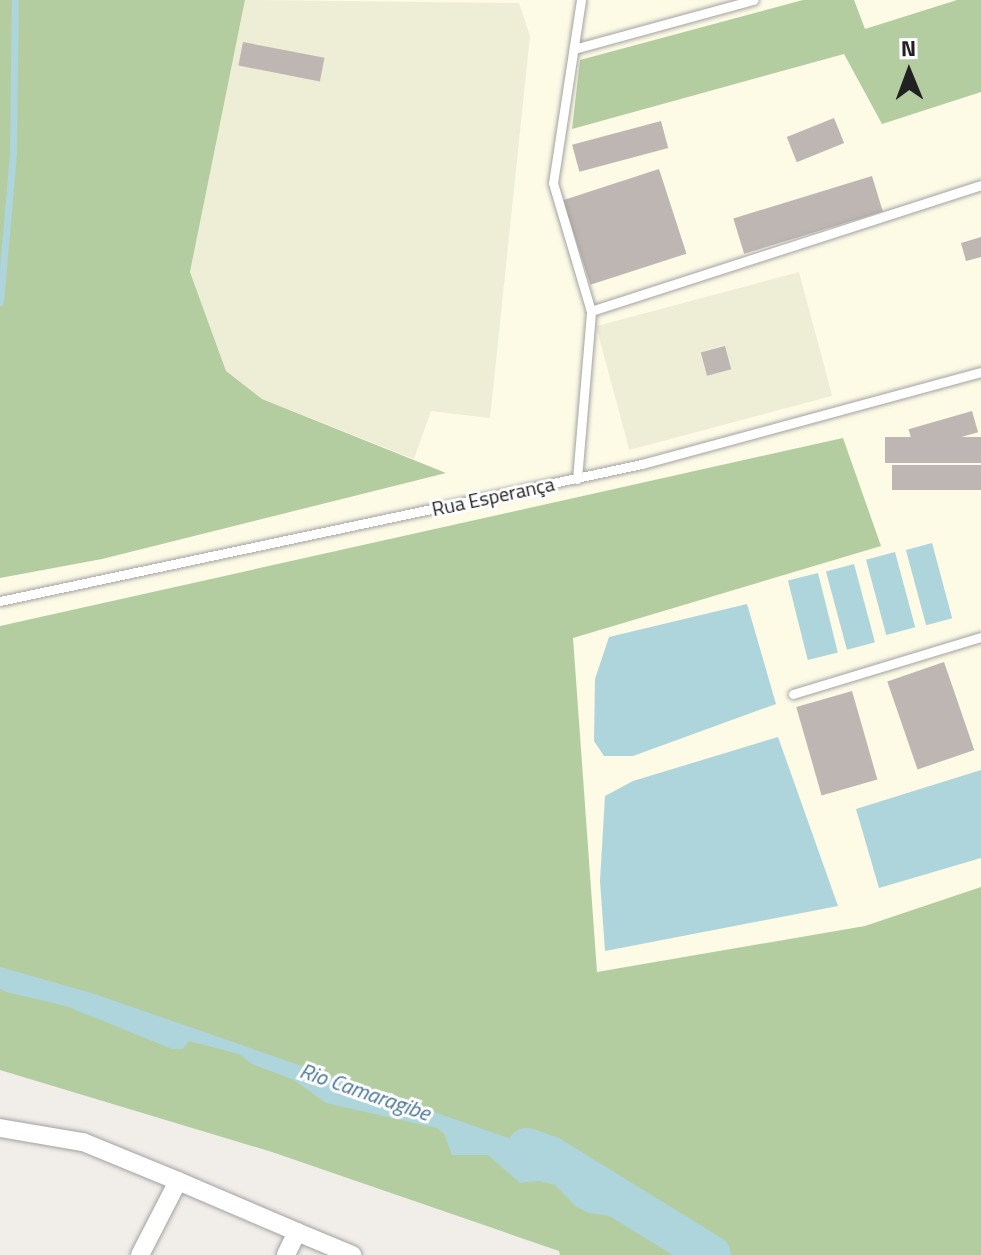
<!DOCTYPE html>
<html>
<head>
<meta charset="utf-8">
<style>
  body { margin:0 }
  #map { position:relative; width:981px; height:1255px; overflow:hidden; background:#f1ede9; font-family:"Titillium Web",sans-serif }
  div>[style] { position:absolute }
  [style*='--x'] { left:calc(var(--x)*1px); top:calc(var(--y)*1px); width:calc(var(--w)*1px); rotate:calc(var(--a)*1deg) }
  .education>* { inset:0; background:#fdfae6 }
  .farmland>* { inset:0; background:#eeedd6; transform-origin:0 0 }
  .forest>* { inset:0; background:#b3cda1 }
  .water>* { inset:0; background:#add5db; transform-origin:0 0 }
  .stream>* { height:7px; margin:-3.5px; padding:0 3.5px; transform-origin:3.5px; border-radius:3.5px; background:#add5db }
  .river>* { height:40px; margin:-20px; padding:0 20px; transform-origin:20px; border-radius:20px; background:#add5db }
  .building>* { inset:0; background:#beb6b2; transform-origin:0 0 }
  .roads { filter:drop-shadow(0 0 2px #a2a2a2) drop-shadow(0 0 2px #a2a2a2) }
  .service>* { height:9px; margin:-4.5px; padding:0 4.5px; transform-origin:4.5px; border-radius:4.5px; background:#fff }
  .minor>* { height:18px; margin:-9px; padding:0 9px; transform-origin:9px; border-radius:9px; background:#fff }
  span { translate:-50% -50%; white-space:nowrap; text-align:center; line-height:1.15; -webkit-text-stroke:6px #fff; paint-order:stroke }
  .street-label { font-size:20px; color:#212121 }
  .water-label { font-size:22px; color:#4a7794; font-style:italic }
  .north { position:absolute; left:869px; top:32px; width:80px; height:80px; -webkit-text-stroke:6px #fff; paint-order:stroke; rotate:359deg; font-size:22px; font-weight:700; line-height:32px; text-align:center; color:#212121 }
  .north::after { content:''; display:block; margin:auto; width:28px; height:36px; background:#212121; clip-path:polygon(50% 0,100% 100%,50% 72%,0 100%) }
</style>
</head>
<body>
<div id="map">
  <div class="education">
    <div style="clip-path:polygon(0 0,981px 0,981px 1255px,0 957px)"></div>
  </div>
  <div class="farmland">
    <div style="clip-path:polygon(245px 0,519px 3px,530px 36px,490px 418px,431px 411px,414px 459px,262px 399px,226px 371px,190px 272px)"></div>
    <div style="left:799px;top:272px;width:128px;height:210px;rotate:75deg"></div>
  </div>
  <div class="forest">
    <div style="clip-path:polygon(0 0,245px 0,190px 272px,226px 371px,262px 399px,446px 473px,102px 559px,0 578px)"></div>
    <div style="clip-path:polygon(803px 0,854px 0,865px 29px,957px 0,981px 0,981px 92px,882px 124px,844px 54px,572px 129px,580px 60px)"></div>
    <div style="clip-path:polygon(843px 438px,881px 546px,573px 638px,597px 972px,865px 926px,981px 887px,981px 1255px,560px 1255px,559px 1251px,272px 1152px,0 1070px,0 626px)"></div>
  </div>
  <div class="water">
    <div style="left:932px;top:543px;width:78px;height:27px;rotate:75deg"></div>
    <div style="left:895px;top:552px;width:78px;height:30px;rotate:75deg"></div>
    <div style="left:854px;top:564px;width:81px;height:29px;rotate:75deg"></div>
    <div style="left:818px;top:573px;width:82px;height:31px;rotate:76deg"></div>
    <div style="clip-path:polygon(747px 604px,776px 704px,633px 756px,604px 756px,594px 741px,595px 679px,609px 637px)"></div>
    <div style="clip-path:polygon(778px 737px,838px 906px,605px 951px,600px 881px,605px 796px,633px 781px)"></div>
    <div style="clip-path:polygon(981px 770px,981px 858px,879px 888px,856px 809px)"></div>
    <div style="clip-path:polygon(0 967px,95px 994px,560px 1156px,574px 1164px,583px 1196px,603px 1206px,644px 1206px,655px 1210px,681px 1230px,689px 1249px,699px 1255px,679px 1255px,646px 1221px,589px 1213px,576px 1207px,555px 1185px,539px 1181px,520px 1183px,488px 1155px,452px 1155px,444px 1134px,437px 1128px,326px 1103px,294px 1080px,252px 1064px,239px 1054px,189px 1041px,183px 1049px,172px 1049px,66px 1006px,6px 992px,0 989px)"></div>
  </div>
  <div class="stream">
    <div style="--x:0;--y:302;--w:150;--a:-85"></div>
    <div style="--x:13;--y:153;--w:153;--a:-89.3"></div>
  </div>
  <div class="river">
    <div style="--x:527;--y:1148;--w:24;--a:19"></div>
    <div style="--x:550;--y:1156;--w:189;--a:31.6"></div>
  </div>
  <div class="building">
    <div style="left:243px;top:42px;width:83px;height:24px;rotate:11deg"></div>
    <div style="left:834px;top:118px;width:27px;height:51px;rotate:68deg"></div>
    <div style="left:661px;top:121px;width:28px;height:92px;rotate:75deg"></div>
    <div style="left:659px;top:169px;width:89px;height:101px;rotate:72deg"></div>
    <div style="left:872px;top:176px;width:37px;height:145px;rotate:73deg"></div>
    <div style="clip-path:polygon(981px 237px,981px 257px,966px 261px,961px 243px)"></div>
    <div style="left:725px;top:346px;width:24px;height:25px;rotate:75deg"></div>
    <div style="left:972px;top:411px;width:22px;height:66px;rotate:74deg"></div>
    <div style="left:981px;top:437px;width:26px;height:96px;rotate:90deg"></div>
    <div style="left:981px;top:465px;width:25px;height:89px;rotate:90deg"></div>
    <div style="left:944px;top:662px;width:93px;height:60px;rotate:71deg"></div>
    <div style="left:852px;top:691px;width:92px;height:58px;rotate:74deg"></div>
  </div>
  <div class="roads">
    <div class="service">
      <div style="--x:581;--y:0;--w:185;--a:98.7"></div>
      <div style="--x:553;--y:183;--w:134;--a:73.5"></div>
      <div style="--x:574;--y:49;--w:186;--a:-15.3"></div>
      <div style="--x:577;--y:479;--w:169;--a:-85.2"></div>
      <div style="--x:591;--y:311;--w:410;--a:-17.9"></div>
      <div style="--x:0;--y:601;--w:656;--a:-12.05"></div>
      <div style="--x:642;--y:464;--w:351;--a:-15.2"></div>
      <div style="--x:793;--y:694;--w:196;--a:-16.9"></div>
    </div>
    <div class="minor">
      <div style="--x:0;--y:1128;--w:84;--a:9.6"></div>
      <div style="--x:83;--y:1142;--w:103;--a:22.3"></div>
      <div style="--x:178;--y:1181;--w:83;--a:117.2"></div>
      <div style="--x:178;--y:1181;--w:129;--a:23.2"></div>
      <div style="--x:297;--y:1232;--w:25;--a:116"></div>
      <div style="--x:297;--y:1232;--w:60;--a:22.7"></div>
    </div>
  </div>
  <div class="street-label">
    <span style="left:493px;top:496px;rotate:-12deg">Rua Esperança</span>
  </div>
  <div class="water-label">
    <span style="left:365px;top:1092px;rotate:19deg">Rio Camaragibe</span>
  </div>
  <div class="north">N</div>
</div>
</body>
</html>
